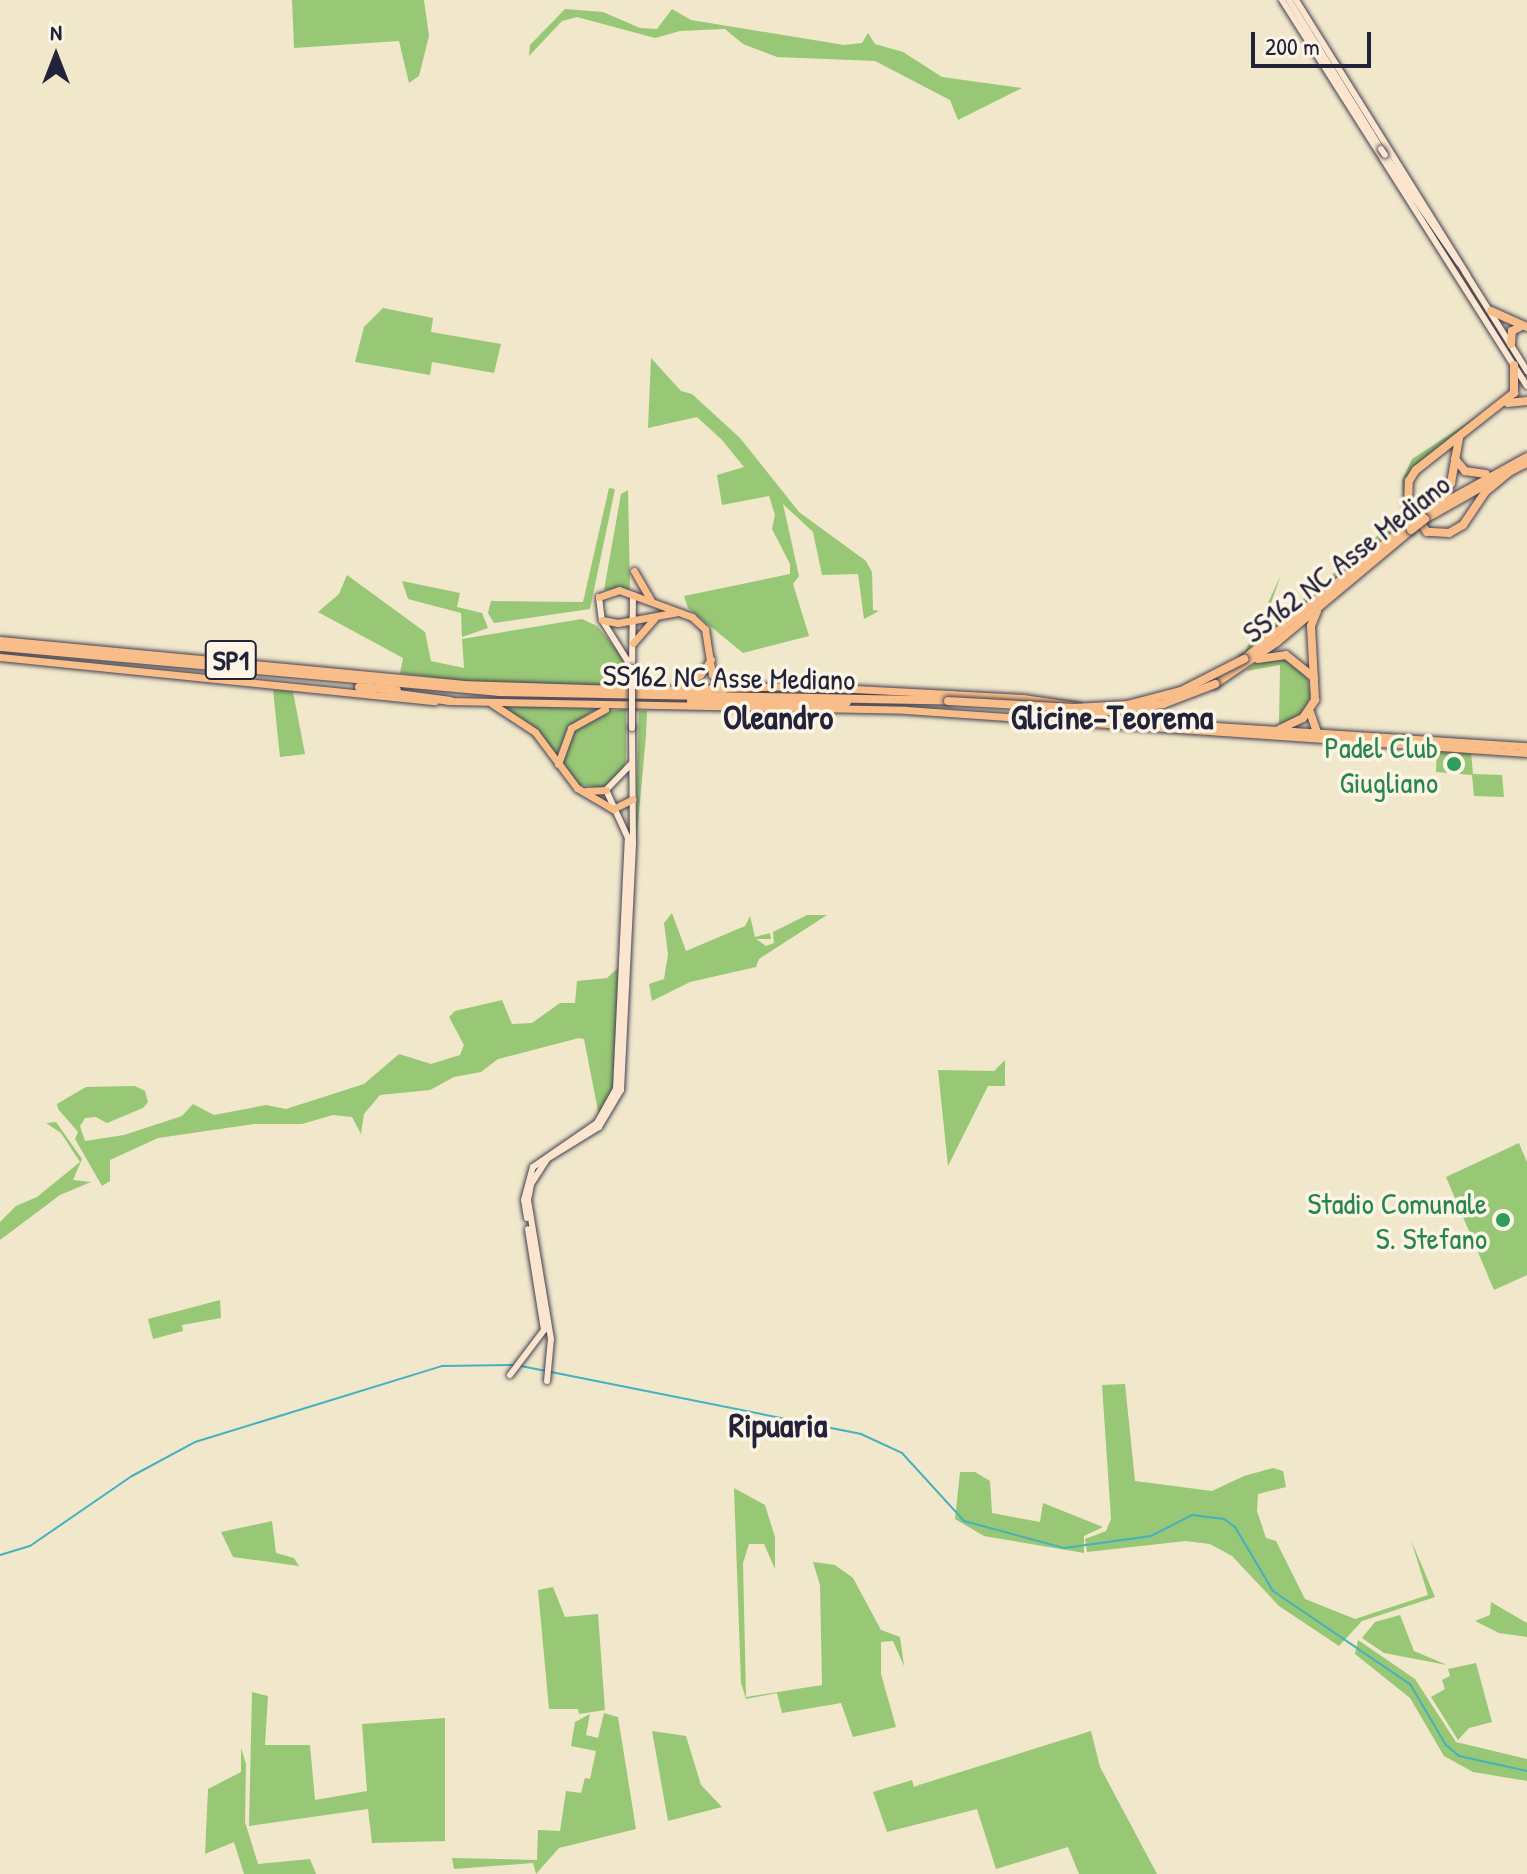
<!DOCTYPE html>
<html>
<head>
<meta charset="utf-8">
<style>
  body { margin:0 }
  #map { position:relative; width:1527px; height:1874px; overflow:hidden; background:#f1e7cb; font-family:"Patrick Hand",sans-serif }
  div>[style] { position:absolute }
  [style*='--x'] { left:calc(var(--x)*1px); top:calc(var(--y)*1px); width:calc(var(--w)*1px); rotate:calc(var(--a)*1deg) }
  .green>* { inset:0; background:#98c775 }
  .stream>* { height:2px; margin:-1px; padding:0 1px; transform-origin:1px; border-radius:1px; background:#43b1c0 }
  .roads { filter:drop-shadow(0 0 2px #414051) drop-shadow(0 0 2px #414051) }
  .secondary>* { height:6px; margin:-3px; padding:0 3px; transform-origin:3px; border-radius:3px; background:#fce5cf }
  .primary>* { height:7px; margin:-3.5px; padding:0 3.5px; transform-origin:3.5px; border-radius:3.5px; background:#f8bd88 }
  .trunk>* { height:8px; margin:-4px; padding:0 4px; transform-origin:4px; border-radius:4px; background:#f8bd88 }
  .bridges { filter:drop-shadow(0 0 2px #414051) drop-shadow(0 0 2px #414051) }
  .secondary-bridge>* { height:6px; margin:-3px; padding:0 3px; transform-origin:3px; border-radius:3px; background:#fce5cf }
  .trunk-bridge>* { height:8px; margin:-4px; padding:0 4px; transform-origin:4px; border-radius:4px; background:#f8bd88 }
  .dots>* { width:22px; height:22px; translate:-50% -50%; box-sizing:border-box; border:4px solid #fcf5e5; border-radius:50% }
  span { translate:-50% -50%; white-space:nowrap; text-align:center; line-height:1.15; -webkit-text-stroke:7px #fcf5e5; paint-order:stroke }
  .shield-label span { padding:2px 6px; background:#fcf5e5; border:2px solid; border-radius:6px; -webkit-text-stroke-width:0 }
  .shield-label { font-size:28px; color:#22223b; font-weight:700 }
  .street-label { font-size:30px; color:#22223b }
  .leisure-label { font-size:30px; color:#27864d }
  .right { translate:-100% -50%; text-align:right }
  .quarter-label { font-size:34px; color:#22223b; font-weight:700 }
  .north { position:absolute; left:16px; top:16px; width:80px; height:80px; -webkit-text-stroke:6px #fcf5e5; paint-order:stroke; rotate:0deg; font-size:22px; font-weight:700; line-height:32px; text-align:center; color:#22223b }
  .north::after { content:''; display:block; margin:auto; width:28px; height:36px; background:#22223b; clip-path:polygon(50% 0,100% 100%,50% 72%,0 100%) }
  .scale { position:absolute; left:1251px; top:32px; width:120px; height:36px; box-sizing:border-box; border:4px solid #22223b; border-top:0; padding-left:10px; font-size:24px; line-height:28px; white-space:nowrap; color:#22223b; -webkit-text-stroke:6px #fcf5e5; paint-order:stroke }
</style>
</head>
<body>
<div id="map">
  <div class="green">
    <div style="clip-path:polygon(292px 0,424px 0,429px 36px,419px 76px,409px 83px,399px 41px,294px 48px)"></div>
    <div style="clip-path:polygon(565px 9px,603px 12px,640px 28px,657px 29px,672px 9px,691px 20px,844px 45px,862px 43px,868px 33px,875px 44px,903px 52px,942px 77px,1022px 88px,958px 120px,950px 100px,875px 61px,777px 57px,743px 44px,725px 29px,680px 31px,655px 38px,577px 17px,562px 21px,529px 56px,530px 45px)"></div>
    <div style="clip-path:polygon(383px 308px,433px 318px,431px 332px,501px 344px,494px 373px,432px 362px,430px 375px,355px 362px,364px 327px)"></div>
    <div style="clip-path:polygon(651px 358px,681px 391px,692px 394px,740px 438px,799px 512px,866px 561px,872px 572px,873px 610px,879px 611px,864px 619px,858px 574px,822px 575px,813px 532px,783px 504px,799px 576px,793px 584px,809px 636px,743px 653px,688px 608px,684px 596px,790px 574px,790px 564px,772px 529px,775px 515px,769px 496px,722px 505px,717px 475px,744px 467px,722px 440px,697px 417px,648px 428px)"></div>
    <div style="clip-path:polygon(1510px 395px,1413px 471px,1406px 505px,1410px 516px,1244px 654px,1281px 575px,1259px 637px,1404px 513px,1402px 480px,1412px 459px)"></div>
    <div style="clip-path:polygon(609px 488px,615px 489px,590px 609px,494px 623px,488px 613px,491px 601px,583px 602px)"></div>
    <div style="clip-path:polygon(628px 490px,630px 589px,604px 590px,621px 494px)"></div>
    <div style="clip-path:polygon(347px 575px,425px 632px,431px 661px,464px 668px,462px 639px,582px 619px,597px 626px,623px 657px,626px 686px,469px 682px,400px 673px,403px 658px,318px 612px,339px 594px)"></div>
    <div style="clip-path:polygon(402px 581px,460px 593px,457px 607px,482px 613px,488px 628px,462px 637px,461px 613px,408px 599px)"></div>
    <div style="clip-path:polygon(1286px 659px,1306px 674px,1311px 694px,1302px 716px,1279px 725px,1280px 665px,1246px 671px,1258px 662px)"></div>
    <div style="clip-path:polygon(273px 690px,293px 692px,305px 754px,280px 757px)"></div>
    <div style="clip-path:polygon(501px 706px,593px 708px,594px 710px,569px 727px,556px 757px,541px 735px)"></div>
    <div style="clip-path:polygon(626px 709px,626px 761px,620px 776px,603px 788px,576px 784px,562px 760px,573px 729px,605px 712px)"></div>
    <div style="clip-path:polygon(639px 711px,647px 711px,646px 736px,635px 856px)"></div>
    <div style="clip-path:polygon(1437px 749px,1471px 752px,1473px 774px,1502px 775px,1504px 797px,1474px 796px,1472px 775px,1436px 772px)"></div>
    <div style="clip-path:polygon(672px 913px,686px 951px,745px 926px,750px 916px,755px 937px,770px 933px,771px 939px,756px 939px,766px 946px,774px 943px,773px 932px,807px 915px,827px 915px,759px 959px,756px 967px,690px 982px,652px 1001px,649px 984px,664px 979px,668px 954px,664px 923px)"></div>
    <div style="clip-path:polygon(621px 965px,614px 1090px,599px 1116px,584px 1039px,579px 1038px,498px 1059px,481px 1072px,454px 1077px,430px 1090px,380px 1095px,364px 1114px,361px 1134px,352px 1117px,333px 1115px,302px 1124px,254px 1124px,158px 1138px,110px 1160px,110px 1181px,102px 1186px,75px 1139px,78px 1132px,58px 1109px,57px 1104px,86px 1087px,135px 1086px,145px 1091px,148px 1102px,143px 1108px,107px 1123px,96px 1117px,85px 1118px,80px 1126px,85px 1141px,124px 1135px,182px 1116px,193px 1104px,214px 1115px,266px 1105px,286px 1109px,364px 1084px,399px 1054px,431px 1064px,460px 1055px,464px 1045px,449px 1017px,455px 1011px,502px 1000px,512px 1024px,532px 1023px,560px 1003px,575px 1003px,577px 981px,607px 978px)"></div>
    <div style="clip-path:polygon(1005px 1060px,1005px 1086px,988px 1086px,948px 1166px,938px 1070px,994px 1071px)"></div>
    <div style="clip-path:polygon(56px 1122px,82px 1159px,73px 1180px,91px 1182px,60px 1195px,0 1240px,0 1222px,16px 1206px,37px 1197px,80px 1162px,61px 1133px,46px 1123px)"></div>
    <div style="clip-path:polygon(1519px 1143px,1527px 1162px,1527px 1275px,1494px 1290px,1446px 1177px)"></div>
    <div style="clip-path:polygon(220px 1300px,221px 1318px,182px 1325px,183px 1331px,153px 1339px,148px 1319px)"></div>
    <div style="clip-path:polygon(1125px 1384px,1135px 1481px,1212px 1491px,1244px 1476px,1273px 1468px,1283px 1471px,1286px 1487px,1258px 1494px,1257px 1511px,1266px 1538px,1276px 1541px,1305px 1599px,1355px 1619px,1428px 1595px,1411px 1540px,1435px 1597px,1362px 1621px,1339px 1646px,1279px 1606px,1232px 1556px,1210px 1544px,1186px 1541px,1087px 1552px,1085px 1539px,1106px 1531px,1111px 1519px,1102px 1385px)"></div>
    <div style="clip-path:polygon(960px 1472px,975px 1472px,990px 1481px,992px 1513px,1040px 1522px,1043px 1503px,1103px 1527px,1084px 1536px,1084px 1553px,984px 1536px,955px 1519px)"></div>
    <div style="clip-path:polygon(734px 1488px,765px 1505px,775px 1537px,775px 1569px,764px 1544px,749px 1544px,743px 1563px,746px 1697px,822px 1685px,820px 1585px,813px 1562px,835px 1565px,853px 1578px,881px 1630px,900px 1637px,904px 1666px,893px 1641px,881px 1642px,881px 1674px,896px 1727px,853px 1737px,841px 1703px,782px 1713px,777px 1693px,746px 1699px,741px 1683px)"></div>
    <div style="clip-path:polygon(272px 1521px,276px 1553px,294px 1558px,299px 1566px,233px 1557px,221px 1532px)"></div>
    <div style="clip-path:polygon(553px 1587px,565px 1617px,598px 1614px,605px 1710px,579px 1714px,578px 1709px,549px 1709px,538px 1590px)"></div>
    <div style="clip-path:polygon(1491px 1602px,1527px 1623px,1527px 1637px,1499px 1633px,1475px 1621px,1490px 1615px)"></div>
    <div style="clip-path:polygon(1400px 1615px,1414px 1651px,1447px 1665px,1384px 1653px,1362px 1638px,1375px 1622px)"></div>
    <div style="clip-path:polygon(1358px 1640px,1415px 1679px,1456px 1742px,1527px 1759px,1527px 1781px,1473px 1772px,1444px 1756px,1410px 1698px,1355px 1654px)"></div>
    <div style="clip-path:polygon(1476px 1663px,1492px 1722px,1469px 1728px,1458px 1740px,1431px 1697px,1445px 1689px,1442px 1680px,1450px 1676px,1448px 1669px)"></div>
    <div style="clip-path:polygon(252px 1692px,268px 1696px,265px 1745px,310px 1745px,315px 1800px,367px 1791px,362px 1724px,445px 1718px,445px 1841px,372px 1843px,368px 1809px,249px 1826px)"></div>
    <div style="clip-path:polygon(604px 1713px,618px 1717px,636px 1829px,559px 1848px,536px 1874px,533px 1863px,454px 1869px,452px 1858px,537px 1860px,538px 1830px,560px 1831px,566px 1791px,581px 1793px,585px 1778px,590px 1779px,596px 1751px,571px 1746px,575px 1722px,590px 1714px,586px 1735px,598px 1738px)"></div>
    <div style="clip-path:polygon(652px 1731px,686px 1736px,701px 1785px,722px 1807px,668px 1821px)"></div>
    <div style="clip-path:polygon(1091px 1731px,1100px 1767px,1157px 1874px,1079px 1874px,1068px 1847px,996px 1869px,977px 1809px,887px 1832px,873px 1792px,912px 1780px,914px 1787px,919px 1785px)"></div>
    <div style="clip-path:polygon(241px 1748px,246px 1764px,245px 1822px,258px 1864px,310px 1859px,316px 1874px,244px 1874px,234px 1842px,205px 1854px,208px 1789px,241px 1772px)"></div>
  </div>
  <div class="stream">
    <div style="--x:521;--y:1366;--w:347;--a:11.3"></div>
    <div style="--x:861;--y:1434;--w:45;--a:24.9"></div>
    <div style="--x:902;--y:1453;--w:92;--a:47.6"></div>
    <div style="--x:964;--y:1521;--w:104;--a:15.1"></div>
    <div style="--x:1064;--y:1548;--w:88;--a:-7.9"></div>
    <div style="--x:1151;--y:1536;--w:46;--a:-27.1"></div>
    <div style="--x:1192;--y:1515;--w:32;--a:7"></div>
    <div style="--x:1224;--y:1519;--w:14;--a:36"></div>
    <div style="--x:1235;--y:1527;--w:74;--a:59.3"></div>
    <div style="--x:1273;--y:1591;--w:166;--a:34.2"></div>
    <div style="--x:1410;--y:1684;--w:71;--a:59.5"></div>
    <div style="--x:1446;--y:1745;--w:17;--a:40"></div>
    <div style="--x:1459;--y:1756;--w:70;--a:12.4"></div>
    <div style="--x:0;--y:1555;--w:31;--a:-17"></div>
    <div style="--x:30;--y:1546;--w:124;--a:-34.5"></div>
    <div style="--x:132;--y:1476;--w:72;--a:-28.4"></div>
    <div style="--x:195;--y:1442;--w:258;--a:-17.1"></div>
    <div style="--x:442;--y:1366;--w:73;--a:-0.8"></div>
  </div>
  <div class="roads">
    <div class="secondary">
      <div style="--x:1282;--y:0;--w:457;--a:57.6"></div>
      <div style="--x:1289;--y:0;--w:175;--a:58.3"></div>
      <div style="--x:1296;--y:0;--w:324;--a:58.1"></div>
      <div style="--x:1385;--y:155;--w:131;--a:55.6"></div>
      <div style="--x:1465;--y:272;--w:117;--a:57.9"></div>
      <div style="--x:599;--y:597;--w:23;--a:83"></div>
      <div style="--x:602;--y:620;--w:57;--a:58"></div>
      <div style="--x:632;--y:668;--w:73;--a:-89.2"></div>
      <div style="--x:527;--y:1218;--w:18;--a:-99"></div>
      <div style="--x:524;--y:1200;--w:34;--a:-75"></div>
      <div style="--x:533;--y:1167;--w:78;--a:-34.5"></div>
      <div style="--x:597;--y:1123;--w:39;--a:-61"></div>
      <div style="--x:616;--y:1089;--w:251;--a:-87.3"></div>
      <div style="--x:628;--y:838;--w:53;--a:-114.6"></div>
      <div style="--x:606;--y:790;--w:36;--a:-46"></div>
      <div style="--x:510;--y:1375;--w:56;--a:-52.9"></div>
      <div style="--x:544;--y:1330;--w:102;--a:-99"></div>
      <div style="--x:547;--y:1381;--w:42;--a:-84.6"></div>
      <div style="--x:551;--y:1339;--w:141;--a:-99.4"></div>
      <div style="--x:528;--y:1200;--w:16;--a:-79"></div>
      <div style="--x:531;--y:1184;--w:30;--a:-57"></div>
      <div style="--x:547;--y:1159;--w:61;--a:-31.6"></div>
      <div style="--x:599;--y:1127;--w:43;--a:-59.3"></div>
      <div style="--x:621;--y:1090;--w:248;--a:-87.2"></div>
      <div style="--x:633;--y:842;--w:114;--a:-90.5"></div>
    </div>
    <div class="primary">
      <div style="--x:634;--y:571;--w:34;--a:60"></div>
      <div style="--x:599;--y:597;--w:21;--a:-19"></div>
      <div style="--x:619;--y:590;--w:78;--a:20.3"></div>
      <div style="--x:692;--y:617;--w:18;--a:43"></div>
      <div style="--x:705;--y:629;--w:46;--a:81.2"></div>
      <div style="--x:712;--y:674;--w:19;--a:54"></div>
      <div style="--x:602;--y:620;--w:16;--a:11"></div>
      <div style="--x:618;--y:623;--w:61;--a:-10.4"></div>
      <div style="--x:0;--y:640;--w:464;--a:5.4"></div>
      <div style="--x:462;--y:684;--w:196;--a:1.8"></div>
      <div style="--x:658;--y:690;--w:138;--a:-1.7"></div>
      <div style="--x:796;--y:686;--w:227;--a:3"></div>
      <div style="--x:1023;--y:698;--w:55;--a:8.4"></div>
      <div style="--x:633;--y:643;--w:33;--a:-49"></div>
      <div style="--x:0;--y:657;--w:437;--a:5.8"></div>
      <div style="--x:679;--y:687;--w:24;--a:-30"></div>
      <div style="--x:700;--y:675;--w:19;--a:-55"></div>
      <div style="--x:448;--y:701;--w:458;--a:1.1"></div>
      <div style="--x:906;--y:710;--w:622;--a:3.96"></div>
      <div style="--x:491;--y:703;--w:53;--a:33.4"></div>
      <div style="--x:535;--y:732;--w:70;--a:53.1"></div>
      <div style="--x:577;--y:788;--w:42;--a:30.3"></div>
      <div style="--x:613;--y:809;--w:22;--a:-27"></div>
      <div style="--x:1092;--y:712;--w:17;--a:25"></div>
      <div style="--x:1107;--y:719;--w:421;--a:3.7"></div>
      <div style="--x:558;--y:764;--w:38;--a:-70"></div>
      <div style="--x:571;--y:728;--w:39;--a:-29"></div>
      <div style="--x:586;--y:791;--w:20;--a:-3"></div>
    </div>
    <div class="trunk">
      <div style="--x:1491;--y:311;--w:39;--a:24"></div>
      <div style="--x:1511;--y:344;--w:13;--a:-86"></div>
      <div style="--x:1512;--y:331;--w:11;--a:-27"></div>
      <div style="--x:1508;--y:403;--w:19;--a:-6"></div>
      <div style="--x:1455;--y:459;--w:16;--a:50"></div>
      <div style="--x:1465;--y:471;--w:21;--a:8"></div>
      <div style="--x:1512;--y:470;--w:33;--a:141"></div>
      <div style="--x:1486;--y:491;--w:41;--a:124.1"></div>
      <div style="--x:1463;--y:525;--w:16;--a:150"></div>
      <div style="--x:1449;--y:533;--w:22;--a:-177"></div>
      <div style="--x:1427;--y:532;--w:33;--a:-125"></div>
      <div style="--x:1408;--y:505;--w:24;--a:-88"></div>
      <div style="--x:1409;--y:481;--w:13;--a:-58"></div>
      <div style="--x:1416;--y:470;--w:125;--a:-38.2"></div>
      <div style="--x:1514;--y:393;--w:28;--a:-90"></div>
      <div style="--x:1509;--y:472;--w:20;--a:-27"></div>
      <div style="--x:1441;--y:499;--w:19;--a:-58"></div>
      <div style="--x:1451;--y:483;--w:46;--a:-79.9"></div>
      <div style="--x:1422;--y:515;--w:120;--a:-28.9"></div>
      <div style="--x:1425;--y:519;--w:79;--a:-29.5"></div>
      <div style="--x:0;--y:647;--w:501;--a:5.15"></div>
      <div style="--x:499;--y:692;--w:449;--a:1.1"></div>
      <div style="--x:1244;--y:659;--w:212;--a:-39.3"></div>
      <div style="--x:1258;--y:659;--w:28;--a:-8"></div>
      <div style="--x:1286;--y:655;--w:36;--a:39"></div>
      <div style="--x:1215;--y:684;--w:75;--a:-34.1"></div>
      <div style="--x:1277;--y:642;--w:175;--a:-39.9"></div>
      <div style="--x:359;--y:687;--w:38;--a:5"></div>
      <div style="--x:391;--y:693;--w:60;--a:7.7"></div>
      <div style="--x:691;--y:701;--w:102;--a:0"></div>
      <div style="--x:786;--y:706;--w:61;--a:-3.8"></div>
      <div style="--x:1310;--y:712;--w:21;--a:71"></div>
      <div style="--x:1280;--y:729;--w:25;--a:-26"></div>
      <div style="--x:1303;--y:718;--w:22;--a:-56"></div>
      <div style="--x:1315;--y:700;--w:74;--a:-93.1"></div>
      <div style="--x:1311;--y:626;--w:16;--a:-68"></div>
    </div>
  </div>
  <div class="bridges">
    <div class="secondary-bridge">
      <div style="--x:1381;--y:149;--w:7;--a:56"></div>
      <div style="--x:632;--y:728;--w:60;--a:-90"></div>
    </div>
    <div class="trunk-bridge">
      <div style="--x:1408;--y:525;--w:17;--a:-36"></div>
      <div style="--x:1411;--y:530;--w:18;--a:-38"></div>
      <div style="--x:948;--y:701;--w:126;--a:3.2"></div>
      <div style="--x:1074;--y:708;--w:53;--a:-3.2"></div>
      <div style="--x:1127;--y:705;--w:56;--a:-14.5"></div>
      <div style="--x:1181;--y:691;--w:71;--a:-26.9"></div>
      <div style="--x:1088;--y:714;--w:76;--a:-7.6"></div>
      <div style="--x:1163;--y:704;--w:56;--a:-21"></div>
    </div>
  </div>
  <div class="dots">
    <div style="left:1454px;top:764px;background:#2e9e5b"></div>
    <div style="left:1503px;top:1220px;background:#2e9e5b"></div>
  </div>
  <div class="shield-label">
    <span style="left:231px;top:660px">SP1</span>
  </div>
  <div class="street-label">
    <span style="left:1346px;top:558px;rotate:-38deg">SS162 NC Asse Mediano</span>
    <span style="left:729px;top:677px;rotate:1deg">SS162 NC Asse Mediano</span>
  </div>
  <div class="leisure-label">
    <span class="right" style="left:1438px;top:764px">Padel Club<br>Giugliano</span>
    <span class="right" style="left:1487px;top:1220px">Stadio Comunale<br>S. Stefano</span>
  </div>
  <div class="quarter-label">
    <span style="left:778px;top:718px">Oleandro</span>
    <span style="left:1112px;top:718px">Glicine-Teorema</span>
    <span style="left:778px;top:1426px">Ripuaria</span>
  </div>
  <div class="north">N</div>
  <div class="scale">200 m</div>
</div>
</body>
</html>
